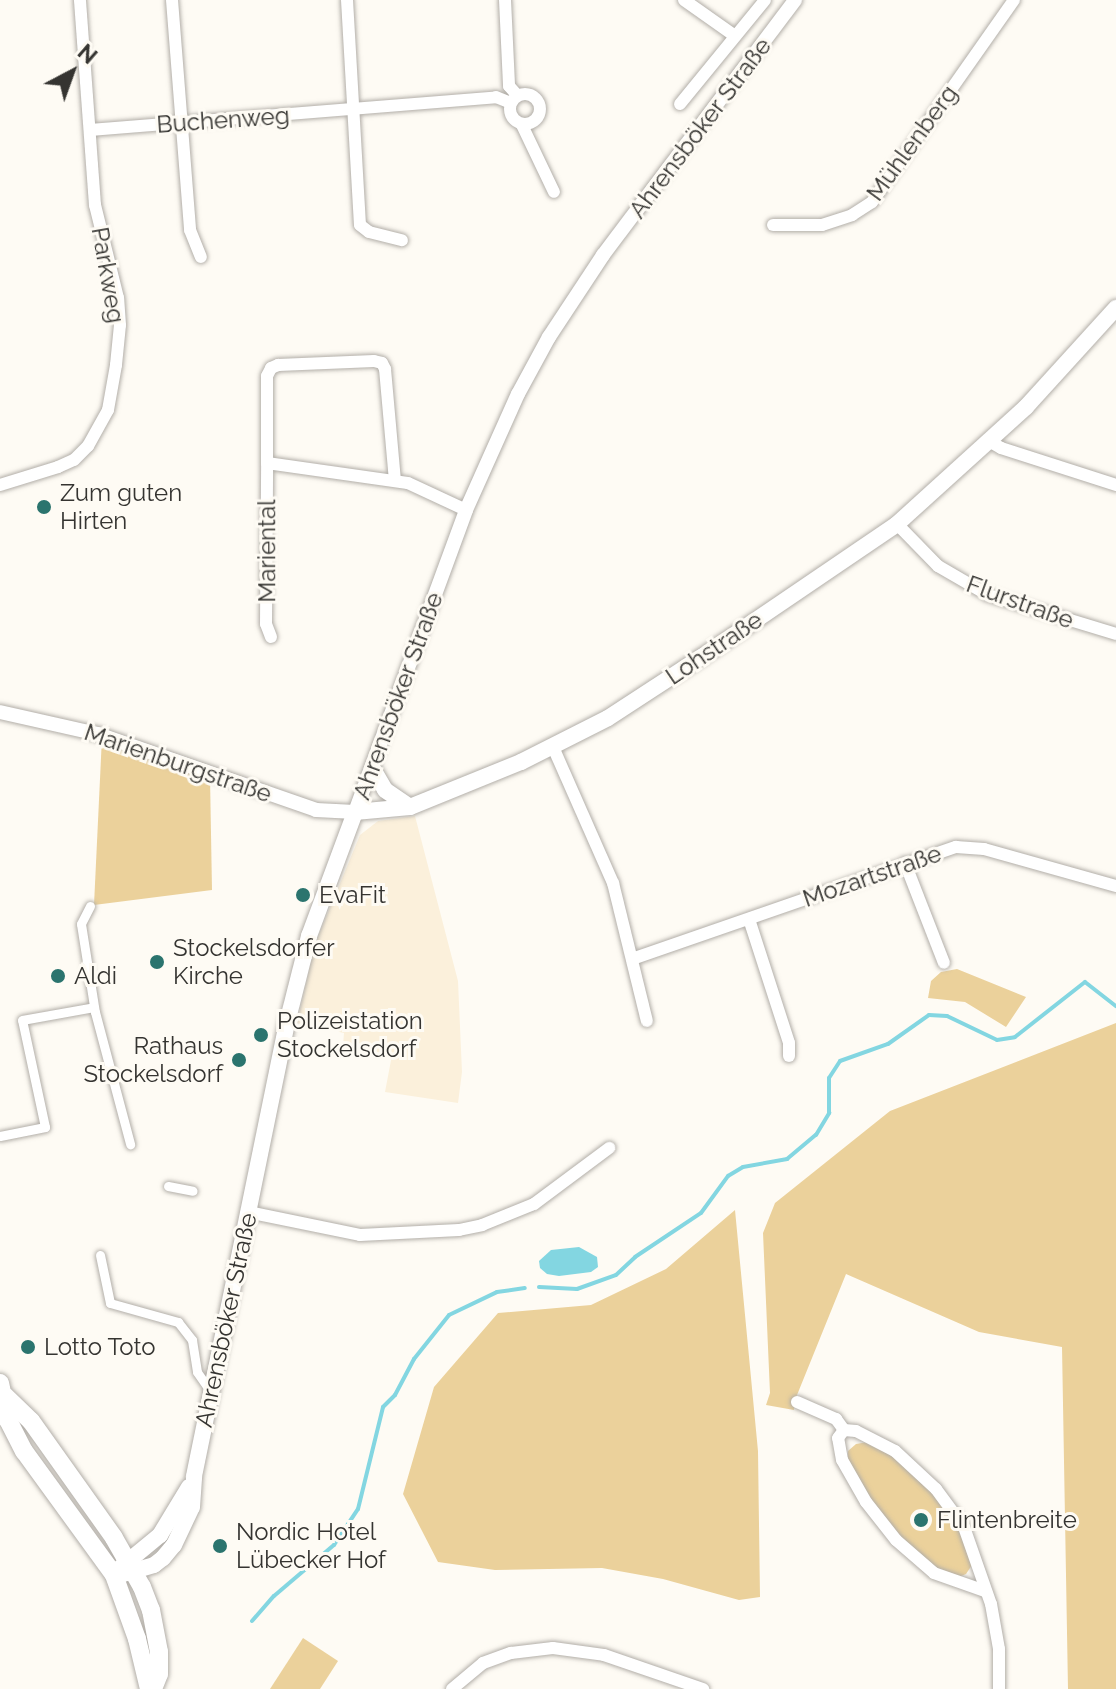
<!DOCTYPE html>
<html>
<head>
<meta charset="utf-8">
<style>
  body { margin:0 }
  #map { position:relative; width:1116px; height:1689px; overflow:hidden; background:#fefbf4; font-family:Raleway,sans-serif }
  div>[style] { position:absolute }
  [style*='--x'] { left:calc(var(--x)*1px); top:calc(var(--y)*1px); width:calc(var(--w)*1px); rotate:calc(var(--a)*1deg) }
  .commercial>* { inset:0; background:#fbf0db }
  .green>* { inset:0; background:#ebd19b }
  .water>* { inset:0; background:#83d6e1 }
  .stream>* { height:4px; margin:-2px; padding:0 2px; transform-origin:2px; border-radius:2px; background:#83d6e1 }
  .roads { filter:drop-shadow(0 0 2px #b2aea8) drop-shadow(0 0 2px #b2aea8) }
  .pedestrian>* { height:9px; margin:-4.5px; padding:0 4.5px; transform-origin:4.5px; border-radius:4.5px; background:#fff }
  .minor>* { height:12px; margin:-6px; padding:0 6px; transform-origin:6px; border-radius:6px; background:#fff }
  .minor>.ring { margin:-6px; padding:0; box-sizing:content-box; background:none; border:12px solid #fff; border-radius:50% }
  .tertiary>* { height:14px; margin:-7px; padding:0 7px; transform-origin:7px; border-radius:7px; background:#fff }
  .secondary>* { height:16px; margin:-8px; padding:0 8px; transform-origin:8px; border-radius:8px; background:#fff }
  .primary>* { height:18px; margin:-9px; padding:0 9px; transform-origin:9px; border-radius:9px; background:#fff }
  .dots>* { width:22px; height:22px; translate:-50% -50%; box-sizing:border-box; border:4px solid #fefbf4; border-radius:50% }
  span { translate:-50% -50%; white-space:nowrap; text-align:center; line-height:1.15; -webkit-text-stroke:6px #fefbf4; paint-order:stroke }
  .street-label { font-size:24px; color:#353431 }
  .poi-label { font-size:24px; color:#353431 }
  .left { translate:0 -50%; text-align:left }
  .right { translate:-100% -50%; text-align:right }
  .north { position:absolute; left:32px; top:32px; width:80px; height:80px; -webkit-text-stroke:6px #fefbf4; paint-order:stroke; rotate:41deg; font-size:22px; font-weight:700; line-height:32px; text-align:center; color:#353431 }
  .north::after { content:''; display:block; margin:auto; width:28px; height:36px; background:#353431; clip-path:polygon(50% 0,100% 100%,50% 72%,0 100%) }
</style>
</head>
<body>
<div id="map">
  <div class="commercial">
    <div style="clip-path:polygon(415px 816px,458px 981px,462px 1072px,458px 1103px,385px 1092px,392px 1055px,343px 1045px,344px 1033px,297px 1023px,315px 944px,360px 835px,378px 821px)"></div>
  </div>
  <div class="green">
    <div style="clip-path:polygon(102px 737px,210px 777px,212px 890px,94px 905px)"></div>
    <div style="clip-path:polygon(957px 969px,1026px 997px,1006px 1027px,965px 1002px,928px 998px,931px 981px,941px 972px)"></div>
    <div style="clip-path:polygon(1116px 1023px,1116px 1689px,1068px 1689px,1062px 1347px,979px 1332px,846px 1274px,795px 1400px,794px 1410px,766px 1405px,770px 1393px,763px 1233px,775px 1203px,890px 1111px)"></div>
    <div style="clip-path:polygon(735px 1210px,758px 1451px,760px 1597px,739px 1600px,663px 1579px,602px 1568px,495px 1570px,438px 1562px,403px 1494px,434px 1387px,498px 1313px,591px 1305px,666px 1269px)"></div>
    <div style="clip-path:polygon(868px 1442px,899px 1460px,935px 1496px,959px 1530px,974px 1562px,966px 1574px,959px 1577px,941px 1572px,907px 1545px,874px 1507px,848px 1463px,848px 1451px,856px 1444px)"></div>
    <div style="clip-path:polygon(303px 1638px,338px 1661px,320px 1689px,270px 1689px)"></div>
  </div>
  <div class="water">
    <div style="clip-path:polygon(579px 1247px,597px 1257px,598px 1267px,591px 1272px,559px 1276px,547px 1274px,540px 1268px,539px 1261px,551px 1250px)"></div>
  </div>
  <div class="stream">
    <div style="--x:539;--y:1287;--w:38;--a:3"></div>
    <div style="--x:577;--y:1289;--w:41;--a:-19.7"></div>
    <div style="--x:616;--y:1275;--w:26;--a:-43"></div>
    <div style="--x:635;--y:1257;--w:79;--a:-33.7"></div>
    <div style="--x:701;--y:1213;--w:46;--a:-53.9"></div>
    <div style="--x:728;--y:1176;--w:17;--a:-31"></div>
    <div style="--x:743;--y:1167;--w:45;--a:-10.3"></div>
    <div style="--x:787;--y:1159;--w:38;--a:-40"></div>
    <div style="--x:816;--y:1135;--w:26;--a:-59"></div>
    <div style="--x:829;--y:1113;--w:35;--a:-90"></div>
    <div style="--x:829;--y:1078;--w:20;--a:-57"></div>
    <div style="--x:840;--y:1061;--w:51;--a:-19.5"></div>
    <div style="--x:888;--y:1044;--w:50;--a:-35.3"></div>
    <div style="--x:929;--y:1015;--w:18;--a:3"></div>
    <div style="--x:947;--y:1016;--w:55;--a:25.6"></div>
    <div style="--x:997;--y:1040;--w:18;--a:-9"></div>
    <div style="--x:1015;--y:1037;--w:89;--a:-38.2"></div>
    <div style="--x:1085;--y:982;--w:39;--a:38"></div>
    <div style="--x:252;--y:1621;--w:33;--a:-49"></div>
    <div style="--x:274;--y:1596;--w:79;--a:-40.4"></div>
    <div style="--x:334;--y:1545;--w:43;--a:-56.3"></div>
    <div style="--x:358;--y:1509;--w:105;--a:-76.2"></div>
    <div style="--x:383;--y:1407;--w:17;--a:-45"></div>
    <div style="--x:395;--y:1395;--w:41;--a:-62.2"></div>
    <div style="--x:414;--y:1359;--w:56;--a:-51.5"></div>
    <div style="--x:449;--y:1315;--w:53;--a:-25.6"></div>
    <div style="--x:497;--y:1292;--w:28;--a:-8"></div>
  </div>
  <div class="roads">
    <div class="pedestrian">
      <div style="--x:90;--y:906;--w:20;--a:117"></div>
      <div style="--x:81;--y:924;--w:89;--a:81"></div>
      <div style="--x:95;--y:1012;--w:137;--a:75.1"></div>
      <div style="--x:0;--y:1136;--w:46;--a:-11.3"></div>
      <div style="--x:45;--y:1127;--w:109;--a:-102.1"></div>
      <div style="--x:22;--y:1020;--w:73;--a:-10.2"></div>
      <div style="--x:168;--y:1186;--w:25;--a:11"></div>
      <div style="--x:100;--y:1255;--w:49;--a:78.2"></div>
      <div style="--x:110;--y:1303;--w:71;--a:15.6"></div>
      <div style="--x:178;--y:1322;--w:23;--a:52"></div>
      <div style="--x:192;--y:1340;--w:32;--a:81"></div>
      <div style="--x:197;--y:1372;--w:24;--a:55"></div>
    </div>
    <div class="minor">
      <div style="--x:172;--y:0;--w:231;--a:85.5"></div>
      <div style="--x:190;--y:230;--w:29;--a:68"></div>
      <div style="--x:347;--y:0;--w:225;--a:86.7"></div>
      <div style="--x:360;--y:225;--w:11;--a:38"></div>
      <div style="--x:369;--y:232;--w:34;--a:14"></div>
      <div style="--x:505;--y:0;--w:86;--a:87.3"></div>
      <div style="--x:509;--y:86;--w:13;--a:48"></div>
      <div style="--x:684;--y:0;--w:62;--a:35.2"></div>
      <div class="ring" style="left:510px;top:94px;width:18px;height:18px"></div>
      <div style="--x:680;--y:104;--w:134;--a:-50.7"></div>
      <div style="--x:522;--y:125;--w:74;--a:64.5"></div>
      <div style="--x:90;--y:130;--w:407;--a:-4.6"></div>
      <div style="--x:496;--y:97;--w:16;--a:22"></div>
      <div style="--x:773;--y:225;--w:49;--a:0"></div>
      <div style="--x:822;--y:225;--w:32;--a:-18"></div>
      <div style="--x:852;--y:215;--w:24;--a:-33"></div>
      <div style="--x:872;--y:202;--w:247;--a:-54.9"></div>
      <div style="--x:989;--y:441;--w:14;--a:30"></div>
      <div style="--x:1001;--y:448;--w:121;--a:17.8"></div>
      <div style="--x:267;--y:463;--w:87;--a:-90"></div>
      <div style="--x:267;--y:376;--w:9;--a:-63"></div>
      <div style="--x:271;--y:368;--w:8;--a:-23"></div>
      <div style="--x:278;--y:365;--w:96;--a:-2.4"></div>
      <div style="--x:374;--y:361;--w:8;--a:14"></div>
      <div style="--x:382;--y:363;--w:7;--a:63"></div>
      <div style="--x:385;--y:369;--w:111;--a:84.9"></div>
      <div style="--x:0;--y:485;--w:61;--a:-17.2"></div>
      <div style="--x:58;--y:467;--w:17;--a:-24"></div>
      <div style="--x:74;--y:460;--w:20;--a:-45"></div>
      <div style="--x:88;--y:446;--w:41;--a:-60.9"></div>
      <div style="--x:108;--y:410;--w:46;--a:-79.9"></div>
      <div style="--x:116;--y:365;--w:40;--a:-84.3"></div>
      <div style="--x:120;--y:325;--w:27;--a:-94"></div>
      <div style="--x:118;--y:298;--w:96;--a:-103.9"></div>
      <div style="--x:95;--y:205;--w:206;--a:-94.2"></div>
      <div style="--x:897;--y:524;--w:59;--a:45.7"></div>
      <div style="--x:938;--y:566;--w:58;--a:30.1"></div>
      <div style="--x:988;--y:595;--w:134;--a:16.9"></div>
      <div style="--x:271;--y:637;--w:14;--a:-111"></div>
      <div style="--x:266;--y:624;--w:161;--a:-89.6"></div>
      <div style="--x:267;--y:463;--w:142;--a:8.1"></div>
      <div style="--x:408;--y:483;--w:64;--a:25"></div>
      <div style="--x:553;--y:747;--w:149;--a:66.2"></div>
      <div style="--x:613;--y:883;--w:142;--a:76.2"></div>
      <div style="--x:905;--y:863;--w:107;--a:68.7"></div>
      <div style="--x:749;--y:919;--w:130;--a:72.1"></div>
      <div style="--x:789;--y:1043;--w:13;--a:90"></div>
      <div style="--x:632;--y:959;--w:343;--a:-19.1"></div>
      <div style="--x:956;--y:847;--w:28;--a:4"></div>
      <div style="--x:984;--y:849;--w:137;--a:15.7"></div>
      <div style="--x:248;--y:1212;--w:114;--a:11.6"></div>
      <div style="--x:360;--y:1235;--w:99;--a:-2.9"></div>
      <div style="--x:459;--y:1230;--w:24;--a:-12"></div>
      <div style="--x:482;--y:1225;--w:56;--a:-22"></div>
      <div style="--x:534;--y:1204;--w:94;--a:-36.7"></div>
      <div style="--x:797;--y:1402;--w:43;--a:23.6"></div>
      <div style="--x:836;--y:1419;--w:14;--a:54"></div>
      <div style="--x:985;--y:1591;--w:54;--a:-160.6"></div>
      <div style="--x:934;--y:1573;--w:50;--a:-139"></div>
      <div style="--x:896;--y:1540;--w:48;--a:-128.3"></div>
      <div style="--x:866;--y:1502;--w:48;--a:-119.7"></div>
      <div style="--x:842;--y:1460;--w:22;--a:-100"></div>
      <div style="--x:838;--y:1438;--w:10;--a:-53"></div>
      <div style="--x:844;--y:1430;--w:12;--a:5"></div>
      <div style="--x:856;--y:1431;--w:44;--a:27.1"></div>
      <div style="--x:895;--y:1451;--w:56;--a:42.8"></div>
      <div style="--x:936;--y:1489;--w:47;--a:53.6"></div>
      <div style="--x:964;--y:1527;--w:82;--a:70.7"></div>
      <div style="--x:991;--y:1604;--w:46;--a:79.9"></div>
      <div style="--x:999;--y:1649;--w:40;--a:90"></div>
      <div style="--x:452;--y:1689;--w:40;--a:-40"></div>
      <div style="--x:483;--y:1663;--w:30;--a:-20"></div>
      <div style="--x:511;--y:1653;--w:42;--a:-6.8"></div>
      <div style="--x:553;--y:1648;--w:51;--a:7.8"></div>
      <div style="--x:604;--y:1655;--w:105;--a:19"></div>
    </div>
    <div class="tertiary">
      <div style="--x:0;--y:712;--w:100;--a:12.7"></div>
      <div style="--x:98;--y:734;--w:231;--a:19.2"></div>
      <div style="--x:316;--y:810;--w:39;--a:3"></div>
      <div style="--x:355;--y:812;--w:322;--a:-69.8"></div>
      <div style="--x:466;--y:510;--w:127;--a:-65.9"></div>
      <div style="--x:518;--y:394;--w:65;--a:-61.5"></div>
      <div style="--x:549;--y:337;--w:98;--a:-56.6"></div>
      <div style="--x:603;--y:255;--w:319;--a:-53"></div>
    </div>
    <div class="secondary">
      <div style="--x:373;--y:769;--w:24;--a:60"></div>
      <div style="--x:385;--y:790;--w:30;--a:34"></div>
      <div style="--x:120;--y:1568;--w:52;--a:-39.5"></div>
      <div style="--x:160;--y:1535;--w:56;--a:-58.9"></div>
      <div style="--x:123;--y:1574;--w:32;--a:-16"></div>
      <div style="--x:154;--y:1565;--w:11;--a:-38"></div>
      <div style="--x:163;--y:1558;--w:17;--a:-50"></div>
      <div style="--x:174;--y:1545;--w:42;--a:-64.7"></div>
      <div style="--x:192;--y:1507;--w:31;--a:-86"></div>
      <div style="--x:194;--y:1476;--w:467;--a:-78.4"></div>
      <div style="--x:288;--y:1019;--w:86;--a:-75.8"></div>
      <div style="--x:309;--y:936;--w:132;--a:-69.6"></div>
      <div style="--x:355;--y:812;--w:55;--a:-5.2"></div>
      <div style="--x:410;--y:807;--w:120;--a:-22.1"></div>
      <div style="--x:521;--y:762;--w:97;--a:-26.8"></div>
      <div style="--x:608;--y:718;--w:113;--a:-33.1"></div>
      <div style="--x:703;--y:656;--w:235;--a:-34.2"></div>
      <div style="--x:897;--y:524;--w:174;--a:-42.2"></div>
      <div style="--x:1026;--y:407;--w:134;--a:-47.7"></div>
    </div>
    <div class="primary">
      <div style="--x:0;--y:1383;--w:38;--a:78"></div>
      <div style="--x:8;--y:1420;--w:35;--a:63"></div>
      <div style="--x:24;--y:1451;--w:153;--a:54"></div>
      <div style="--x:114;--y:1575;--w:68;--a:70.2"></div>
      <div style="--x:137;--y:1639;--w:51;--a:76.5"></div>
      <div style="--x:5;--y:1396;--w:36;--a:44"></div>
      <div style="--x:31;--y:1421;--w:143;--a:54.6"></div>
      <div style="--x:114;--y:1538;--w:56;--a:60.3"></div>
      <div style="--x:142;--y:1587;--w:25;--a:69"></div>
      <div style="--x:151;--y:1610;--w:43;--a:79.2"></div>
      <div style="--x:159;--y:1652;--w:22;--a:90"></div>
      <div style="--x:159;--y:1674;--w:16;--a:112"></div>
    </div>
  </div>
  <div class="dots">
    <div style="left:44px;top:507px;background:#2b746e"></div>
    <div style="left:303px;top:895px;background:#2b746e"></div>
    <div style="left:157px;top:962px;background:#2b746e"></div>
    <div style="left:58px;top:976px;background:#2b746e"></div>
    <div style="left:261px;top:1035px;background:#2b746e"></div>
    <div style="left:239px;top:1060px;background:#2b746e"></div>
    <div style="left:28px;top:1347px;background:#2b746e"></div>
    <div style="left:921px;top:1520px;background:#2b746e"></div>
    <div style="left:220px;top:1546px;background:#2b746e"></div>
  </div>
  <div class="street-label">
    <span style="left:223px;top:120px;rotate:-4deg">Buchenweg</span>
    <span style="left:700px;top:128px;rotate:-53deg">Ahrensböker Straße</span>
    <span style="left:912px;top:143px;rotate:-54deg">Mühlenberg</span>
    <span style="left:108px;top:275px;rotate:80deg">Parkweg</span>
    <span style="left:267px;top:551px;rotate:-90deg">Mariental</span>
    <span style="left:1020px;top:602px;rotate:20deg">Flurstraße</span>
    <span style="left:714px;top:648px;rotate:-34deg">Lohstraße</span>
    <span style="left:398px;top:696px;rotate:-70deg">Ahrensböker Straße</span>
    <span style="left:178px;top:763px;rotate:19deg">Marienburgstraße</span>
    <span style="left:872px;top:876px;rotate:-19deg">Mozartstraße</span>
    <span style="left:226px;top:1320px;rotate:-78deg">Ahrensböker Straße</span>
  </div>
  <div class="poi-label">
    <span class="left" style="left:60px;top:507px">Zum guten<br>Hirten</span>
    <span class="left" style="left:319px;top:895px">EvaFit</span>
    <span class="left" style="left:173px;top:962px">Stockelsdorfer<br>Kirche</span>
    <span class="left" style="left:74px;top:976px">Aldi</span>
    <span class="left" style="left:277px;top:1035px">Polizeistation<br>Stockelsdorf</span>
    <span class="right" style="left:223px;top:1060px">Rathaus<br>Stockelsdorf</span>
    <span class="left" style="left:44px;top:1347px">Lotto Toto</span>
    <span class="left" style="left:937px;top:1520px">Flintenbreite</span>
    <span class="left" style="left:236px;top:1546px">Nordic Hotel<br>Lübecker Hof</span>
  </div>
  <div class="north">N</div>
</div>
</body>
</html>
